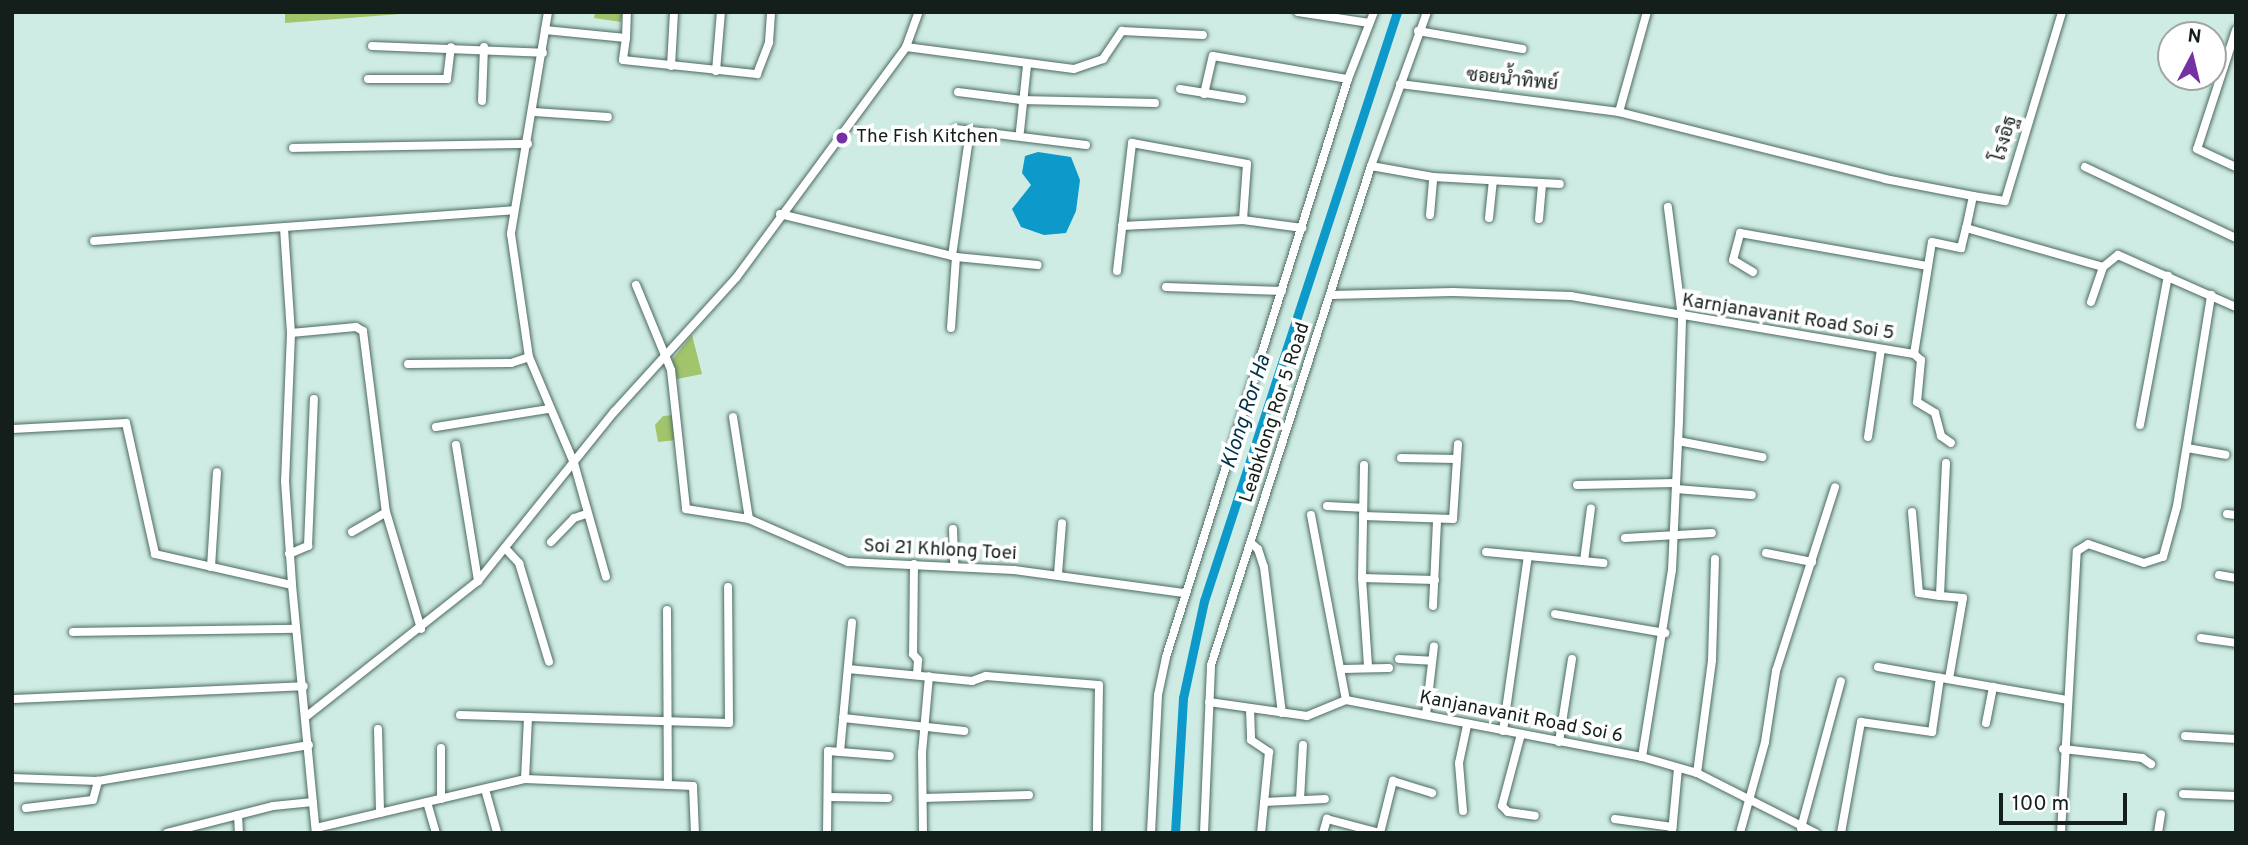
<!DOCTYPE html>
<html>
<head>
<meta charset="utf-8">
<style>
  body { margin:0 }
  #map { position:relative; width:2248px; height:845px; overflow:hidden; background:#ceece4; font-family:Overpass,Sarabun,sans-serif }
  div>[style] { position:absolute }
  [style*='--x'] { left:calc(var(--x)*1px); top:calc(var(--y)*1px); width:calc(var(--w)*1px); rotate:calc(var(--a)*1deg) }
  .green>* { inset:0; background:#a2c46b }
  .water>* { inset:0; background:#0d99ca }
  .canal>* { height:9px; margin:-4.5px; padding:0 4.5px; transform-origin:4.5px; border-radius:4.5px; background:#0d99ca }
  .roads { filter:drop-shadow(0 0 2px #4d6962) drop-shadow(0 0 2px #4d6962) }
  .minor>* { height:8px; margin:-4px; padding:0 4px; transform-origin:4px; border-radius:4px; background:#fff }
  .dots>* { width:19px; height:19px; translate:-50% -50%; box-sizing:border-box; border:4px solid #fff; border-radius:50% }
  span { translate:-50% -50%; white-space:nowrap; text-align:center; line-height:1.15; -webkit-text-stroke:7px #fff; paint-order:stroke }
  .street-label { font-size:19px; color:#141f1c }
  .poi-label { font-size:19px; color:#141f1c }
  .left { translate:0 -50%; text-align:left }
  .water-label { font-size:21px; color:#003347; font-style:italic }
  .frame { position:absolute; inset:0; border:14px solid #141f1c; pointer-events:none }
  .north { position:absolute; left:2157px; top:21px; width:70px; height:70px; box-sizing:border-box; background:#fff; border:2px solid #a1a5a4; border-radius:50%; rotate:7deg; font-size:19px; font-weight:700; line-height:28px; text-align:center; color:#141f1c }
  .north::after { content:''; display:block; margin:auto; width:24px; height:32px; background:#7530a3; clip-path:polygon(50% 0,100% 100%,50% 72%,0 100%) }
  .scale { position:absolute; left:1999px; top:793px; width:128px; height:32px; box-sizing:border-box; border:4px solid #141f1c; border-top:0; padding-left:9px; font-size:21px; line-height:24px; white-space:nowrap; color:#141f1c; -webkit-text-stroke:5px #fff; paint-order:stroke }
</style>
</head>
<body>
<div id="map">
  <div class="green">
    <div style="clip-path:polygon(285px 12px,426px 12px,285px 23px)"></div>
    <div style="clip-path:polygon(595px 12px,622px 12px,621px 22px,594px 18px)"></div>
    <div style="clip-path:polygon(692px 335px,702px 374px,677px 379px,672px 360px)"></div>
    <div style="clip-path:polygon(675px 415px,677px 440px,658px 442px,655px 425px,663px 416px)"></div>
  </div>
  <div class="water">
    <div style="clip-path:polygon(1038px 152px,1071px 157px,1080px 180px,1076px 211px,1066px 233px,1044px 235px,1021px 227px,1012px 209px,1031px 185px,1022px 173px,1025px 156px)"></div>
  </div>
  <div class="canal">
    <div style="--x:1175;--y:833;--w:135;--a:-86.6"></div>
    <div style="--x:1183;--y:698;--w:99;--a:-77.8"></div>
    <div style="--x:1204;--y:601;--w:620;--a:-71.86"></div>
  </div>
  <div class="roads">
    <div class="minor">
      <div style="--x:548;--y:12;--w:225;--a:99.5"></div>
      <div style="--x:511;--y:234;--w:124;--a:81.7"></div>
      <div style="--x:529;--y:357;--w:115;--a:67"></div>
      <div style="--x:574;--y:463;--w:118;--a:74.3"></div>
      <div style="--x:1298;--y:12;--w:72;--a:8.8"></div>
      <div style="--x:545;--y:30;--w:81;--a:5.6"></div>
      <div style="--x:626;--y:38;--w:22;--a:98"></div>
      <div style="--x:623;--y:60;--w:135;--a:6"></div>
      <div style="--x:757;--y:74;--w:34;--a:-69"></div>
      <div style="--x:769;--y:42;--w:30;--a:-86"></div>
      <div style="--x:2236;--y:30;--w:125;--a:108.1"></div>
      <div style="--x:2197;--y:149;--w:43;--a:24.8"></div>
      <div style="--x:1418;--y:31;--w:106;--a:9.8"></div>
      <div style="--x:626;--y:38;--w:26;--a:-88"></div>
      <div style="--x:372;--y:46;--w:171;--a:2.3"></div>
      <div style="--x:906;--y:47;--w:169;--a:7.5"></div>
      <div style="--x:1074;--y:69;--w:31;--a:-19"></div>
      <div style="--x:1103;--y:59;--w:34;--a:-56"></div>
      <div style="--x:1122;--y:31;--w:81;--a:2.8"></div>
      <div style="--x:671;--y:66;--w:54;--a:-86.8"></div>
      <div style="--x:716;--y:71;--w:59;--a:-85.2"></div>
      <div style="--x:368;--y:79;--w:79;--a:0"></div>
      <div style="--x:447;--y:79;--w:32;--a:-83"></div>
      <div style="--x:1400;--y:84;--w:221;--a:7.3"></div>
      <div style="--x:1619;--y:112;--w:274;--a:14.1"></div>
      <div style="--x:1885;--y:179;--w:90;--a:10.9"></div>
      <div style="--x:1973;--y:196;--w:33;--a:102"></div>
      <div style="--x:1180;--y:89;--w:63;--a:9.2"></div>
      <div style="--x:958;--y:92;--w:64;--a:7.2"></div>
      <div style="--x:1021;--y:100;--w:134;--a:1.3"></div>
      <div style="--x:1204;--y:94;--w:39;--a:-77"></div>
      <div style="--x:1213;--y:56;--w:137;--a:9.7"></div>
      <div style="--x:482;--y:101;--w:54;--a:-87.9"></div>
      <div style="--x:534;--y:112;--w:74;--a:3.9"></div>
      <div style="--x:1619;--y:112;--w:104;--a:-74.4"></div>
      <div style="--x:956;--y:129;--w:131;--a:7"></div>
      <div style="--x:1020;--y:131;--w:66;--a:-83.9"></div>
      <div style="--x:293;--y:148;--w:235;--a:-1"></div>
      <div style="--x:1371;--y:166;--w:63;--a:10.1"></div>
      <div style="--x:1433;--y:177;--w:127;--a:3.2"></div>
      <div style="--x:2085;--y:167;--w:167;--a:25.2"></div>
      <div style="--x:1973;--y:196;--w:32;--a:9"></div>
      <div style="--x:2005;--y:201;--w:197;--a:-73.2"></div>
      <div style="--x:780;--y:214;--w:181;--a:13.7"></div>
      <div style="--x:956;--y:257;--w:82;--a:5.6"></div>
      <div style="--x:1430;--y:215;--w:38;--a:-85"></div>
      <div style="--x:1489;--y:218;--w:37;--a:-84"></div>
      <div style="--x:1539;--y:219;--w:35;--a:-85"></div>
      <div style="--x:1122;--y:226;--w:121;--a:-2.8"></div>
      <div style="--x:1243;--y:220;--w:60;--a:7.7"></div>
      <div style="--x:284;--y:228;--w:105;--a:86.2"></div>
      <div style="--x:291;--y:333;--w:148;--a:92.3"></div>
      <div style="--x:285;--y:481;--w:104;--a:86.1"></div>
      <div style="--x:94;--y:241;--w:420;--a:-4.2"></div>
      <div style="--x:952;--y:256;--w:126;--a:-81.8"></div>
      <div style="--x:1117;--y:271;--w:129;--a:-83.3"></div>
      <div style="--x:1132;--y:143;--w:117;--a:10.3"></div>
      <div style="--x:1247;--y:164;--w:56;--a:94.1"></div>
      <div style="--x:1753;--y:272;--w:23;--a:-149"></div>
      <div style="--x:1733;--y:260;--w:28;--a:-75"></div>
      <div style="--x:1740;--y:233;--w:191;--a:10"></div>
      <div style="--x:636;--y:285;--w:92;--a:67.6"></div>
      <div style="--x:671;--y:370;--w:140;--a:83.8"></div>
      <div style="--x:686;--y:509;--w:64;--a:9"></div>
      <div style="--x:749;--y:519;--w:108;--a:23.5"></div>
      <div style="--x:848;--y:562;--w:166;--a:2.8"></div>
      <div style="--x:1014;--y:570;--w:173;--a:7.7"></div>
      <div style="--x:1166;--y:287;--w:116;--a:2"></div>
      <div style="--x:1331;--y:295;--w:122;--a:-1.4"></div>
      <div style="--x:1453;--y:292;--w:118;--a:1.9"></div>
      <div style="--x:1571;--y:296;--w:348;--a:9.6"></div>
      <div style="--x:1914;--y:354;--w:113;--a:-80.9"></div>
      <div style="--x:1932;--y:242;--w:30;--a:12"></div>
      <div style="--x:1961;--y:248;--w:21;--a:-76"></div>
      <div style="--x:1966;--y:228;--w:142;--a:15.9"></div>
      <div style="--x:2103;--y:267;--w:19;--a:-39"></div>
      <div style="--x:2118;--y:255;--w:129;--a:23.8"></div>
      <div style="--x:2091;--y:302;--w:37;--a:-71"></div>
      <div style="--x:951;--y:328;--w:71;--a:-86"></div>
      <div style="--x:291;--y:333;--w:65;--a:-5.3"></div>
      <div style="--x:356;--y:327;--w:8;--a:30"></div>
      <div style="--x:363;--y:331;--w:182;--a:82.8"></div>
      <div style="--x:386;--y:512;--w:122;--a:73.3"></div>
      <div style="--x:1914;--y:354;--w:9;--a:41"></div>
      <div style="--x:1921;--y:360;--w:42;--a:95.4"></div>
      <div style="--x:1917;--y:402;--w:21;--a:31"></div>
      <div style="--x:1935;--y:413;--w:24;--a:75"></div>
      <div style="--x:1941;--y:436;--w:12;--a:35"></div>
      <div style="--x:408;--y:364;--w:103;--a:-0.6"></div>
      <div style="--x:511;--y:363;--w:19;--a:-18"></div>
      <div style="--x:733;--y:417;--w:103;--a:81.1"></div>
      <div style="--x:2140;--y:425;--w:152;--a:-79.4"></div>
      <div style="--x:436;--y:427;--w:113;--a:-9.1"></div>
      <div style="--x:12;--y:429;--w:114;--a:-3"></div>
      <div style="--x:126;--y:423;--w:134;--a:77.5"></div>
      <div style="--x:155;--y:554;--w:140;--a:12.8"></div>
      <div style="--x:292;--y:585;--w:249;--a:84.5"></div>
      <div style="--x:1868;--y:437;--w:89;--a:-81.6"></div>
      <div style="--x:1678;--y:441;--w:86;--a:10.8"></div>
      <div style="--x:456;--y:445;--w:138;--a:80.8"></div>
      <div style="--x:2187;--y:448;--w:39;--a:10"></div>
      <div style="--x:1401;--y:458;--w:56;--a:1"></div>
      <div style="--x:1946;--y:463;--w:133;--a:92.6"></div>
      <div style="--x:1940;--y:596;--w:23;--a:5"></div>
      <div style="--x:1963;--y:598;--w:82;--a:99.8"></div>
      <div style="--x:1364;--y:465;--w:113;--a:91"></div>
      <div style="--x:1362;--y:578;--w:89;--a:86.1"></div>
      <div style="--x:1577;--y:485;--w:99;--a:-1.2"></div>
      <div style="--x:1676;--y:489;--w:76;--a:4.5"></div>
      <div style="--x:1327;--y:506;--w:35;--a:3"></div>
      <div style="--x:1912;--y:512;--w:81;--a:85.1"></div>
      <div style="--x:1919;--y:593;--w:21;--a:8"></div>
      <div style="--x:2227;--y:514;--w:9;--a:6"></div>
      <div style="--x:1311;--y:515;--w:188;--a:79.3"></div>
      <div style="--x:1363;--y:516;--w:90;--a:1.9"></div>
      <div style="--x:1453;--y:519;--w:75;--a:-86.2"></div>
      <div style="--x:953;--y:529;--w:38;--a:88"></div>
      <div style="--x:352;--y:532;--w:39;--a:-30"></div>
      <div style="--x:1625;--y:538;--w:87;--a:-3.3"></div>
      <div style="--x:551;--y:542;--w:33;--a:-46"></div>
      <div style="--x:574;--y:518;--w:13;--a:-18"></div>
      <div style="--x:1251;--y:543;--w:9;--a:41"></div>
      <div style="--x:1258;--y:549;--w:19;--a:72"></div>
      <div style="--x:1264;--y:567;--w:147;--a:83"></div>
      <div style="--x:505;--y:548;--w:21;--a:47"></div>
      <div style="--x:519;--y:563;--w:103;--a:73.1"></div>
      <div style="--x:1486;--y:552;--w:118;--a:5.4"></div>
      <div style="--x:1766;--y:553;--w:47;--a:11.1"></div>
      <div style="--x:289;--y:554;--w:21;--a:-23"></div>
      <div style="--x:308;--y:546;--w:147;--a:-87.7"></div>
      <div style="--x:1584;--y:561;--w:53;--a:-82.5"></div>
      <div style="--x:914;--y:564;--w:90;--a:90.6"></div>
      <div style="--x:913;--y:654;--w:8;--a:50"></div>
      <div style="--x:918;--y:660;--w:15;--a:94"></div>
      <div style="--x:211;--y:567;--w:95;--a:-86.4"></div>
      <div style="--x:1058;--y:574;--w:51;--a:-85.5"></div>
      <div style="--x:2219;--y:575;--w:17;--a:10"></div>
      <div style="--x:1362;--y:578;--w:73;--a:1.6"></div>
      <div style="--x:1433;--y:606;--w:86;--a:-87.3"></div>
      <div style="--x:667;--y:610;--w:175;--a:89.7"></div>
      <div style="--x:1555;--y:614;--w:112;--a:9.8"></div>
      <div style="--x:73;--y:632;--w:221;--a:-0.8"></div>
      <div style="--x:2201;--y:638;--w:35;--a:8"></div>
      <div style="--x:1399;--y:659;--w:33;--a:3"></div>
      <div style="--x:1878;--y:667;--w:193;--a:9.9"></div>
      <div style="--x:848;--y:669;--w:125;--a:5.5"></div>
      <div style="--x:972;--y:681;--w:15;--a:-20"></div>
      <div style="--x:986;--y:676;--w:113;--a:4.6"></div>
      <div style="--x:1099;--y:685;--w:148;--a:90.8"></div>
      <div style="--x:1343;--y:669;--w:46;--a:-1.2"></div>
      <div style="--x:12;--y:699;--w:292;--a:-2.5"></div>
      <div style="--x:1209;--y:702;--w:99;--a:8.1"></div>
      <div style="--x:1307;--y:716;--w:42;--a:-22.3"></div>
      <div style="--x:1346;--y:700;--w:301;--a:10.9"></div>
      <div style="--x:1642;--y:757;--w:57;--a:16.2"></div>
      <div style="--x:1697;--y:773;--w:133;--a:26.8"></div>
      <div style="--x:1250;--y:708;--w:32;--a:88"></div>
      <div style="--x:1251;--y:740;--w:22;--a:34"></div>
      <div style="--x:1269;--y:752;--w:81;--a:95.6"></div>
      <div style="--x:460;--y:715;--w:269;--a:1.7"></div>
      <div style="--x:729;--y:723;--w:136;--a:-90.4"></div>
      <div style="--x:1426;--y:715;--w:69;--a:-83.4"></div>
      <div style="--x:307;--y:716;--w:218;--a:-38.3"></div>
      <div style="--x:478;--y:581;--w:217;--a:-51.2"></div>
      <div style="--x:614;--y:412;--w:181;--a:-47.7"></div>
      <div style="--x:736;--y:278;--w:287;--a:-53.6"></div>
      <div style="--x:906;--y:47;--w:37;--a:-70"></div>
      <div style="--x:843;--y:718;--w:122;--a:6.1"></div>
      <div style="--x:1986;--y:723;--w:37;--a:-79"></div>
      <div style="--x:378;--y:729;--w:84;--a:88.6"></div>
      <div style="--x:1503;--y:731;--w:177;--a:-81.9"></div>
      <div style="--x:1521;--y:734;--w:74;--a:104.8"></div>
      <div style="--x:1502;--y:806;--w:8;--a:45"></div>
      <div style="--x:1508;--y:812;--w:27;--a:8"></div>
      <div style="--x:2185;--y:736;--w:51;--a:3.4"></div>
      <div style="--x:1559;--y:742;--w:84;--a:-81.1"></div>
      <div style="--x:441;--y:748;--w:51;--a:90"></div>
      <div style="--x:2063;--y:749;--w:80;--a:6.5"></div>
      <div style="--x:2142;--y:758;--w:11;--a:34"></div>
      <div style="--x:840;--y:752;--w:130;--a:-84.7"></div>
      <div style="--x:1642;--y:757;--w:189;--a:-80.9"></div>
      <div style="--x:1672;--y:570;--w:149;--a:-87.3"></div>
      <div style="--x:1679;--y:421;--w:104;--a:-88.3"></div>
      <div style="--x:1682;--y:317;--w:111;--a:-97.3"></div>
      <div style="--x:1697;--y:773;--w:114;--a:-82.4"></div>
      <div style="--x:1712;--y:660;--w:101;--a:-88.3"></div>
      <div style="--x:12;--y:778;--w:86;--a:2"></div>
      <div style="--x:98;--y:781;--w:214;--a:-9.7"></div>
      <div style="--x:525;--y:779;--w:62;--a:-87.2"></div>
      <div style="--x:485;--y:789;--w:45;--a:74.4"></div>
      <div style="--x:2183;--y:794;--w:53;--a:2.2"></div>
      <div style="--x:828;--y:797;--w:60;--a:1"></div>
      <div style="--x:923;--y:798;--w:106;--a:-1.6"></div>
      <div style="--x:1300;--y:800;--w:55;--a:-86.9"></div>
      <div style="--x:427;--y:802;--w:32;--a:74"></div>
      <div style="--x:1264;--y:802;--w:61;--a:-2.8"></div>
      <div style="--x:26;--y:808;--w:67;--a:-6.8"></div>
      <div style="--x:93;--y:800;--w:20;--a:-75"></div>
      <div style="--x:1463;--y:811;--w:48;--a:-94.8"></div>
      <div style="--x:1459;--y:763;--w:40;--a:-78"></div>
      <div style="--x:238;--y:815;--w:18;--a:87"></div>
      <div style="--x:1615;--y:819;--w:58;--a:8"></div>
      <div style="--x:316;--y:828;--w:215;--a:-13.2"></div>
      <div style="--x:525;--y:779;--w:168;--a:2.4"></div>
      <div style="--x:693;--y:786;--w:47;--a:87.6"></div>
      <div style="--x:1801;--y:828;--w:152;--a:-74.8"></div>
      <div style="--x:167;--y:833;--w:109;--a:-14.3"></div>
      <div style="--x:273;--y:806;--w:40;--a:-5.7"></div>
      <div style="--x:827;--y:833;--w:82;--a:-89.3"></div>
      <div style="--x:828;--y:751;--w:62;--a:4.6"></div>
      <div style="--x:923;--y:833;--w:80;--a:-90.7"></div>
      <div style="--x:922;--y:753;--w:77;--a:-84.8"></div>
      <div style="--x:1151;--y:833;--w:138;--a:-87.1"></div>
      <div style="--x:1158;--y:695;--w:39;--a:-78"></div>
      <div style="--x:1166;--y:657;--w:606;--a:-72.52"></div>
      <div style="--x:1348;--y:79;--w:72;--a:-68.8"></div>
      <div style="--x:1204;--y:833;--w:168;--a:-87.6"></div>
      <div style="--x:1211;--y:665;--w:524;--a:-72.22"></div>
      <div style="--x:1371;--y:166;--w:164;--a:-70"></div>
      <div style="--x:1323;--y:833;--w:15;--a:-74"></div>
      <div style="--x:1327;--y:819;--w:55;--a:14.8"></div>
      <div style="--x:1380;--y:833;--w:54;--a:-76"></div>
      <div style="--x:1393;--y:781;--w:41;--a:17.1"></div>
      <div style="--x:1672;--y:833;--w:65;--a:-84.7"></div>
      <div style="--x:1740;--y:833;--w:94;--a:-74.6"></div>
      <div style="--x:1765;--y:742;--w:72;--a:-81.2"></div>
      <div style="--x:1776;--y:671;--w:193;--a:-72.2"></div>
      <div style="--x:1841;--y:833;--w:113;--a:-79.8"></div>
      <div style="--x:1861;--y:722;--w:72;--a:8"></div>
      <div style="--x:1932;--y:732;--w:55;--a:-81.6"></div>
      <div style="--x:2061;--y:833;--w:282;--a:-86.8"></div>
      <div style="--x:2077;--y:551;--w:13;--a:-32"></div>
      <div style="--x:2088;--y:544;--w:59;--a:18.7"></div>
      <div style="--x:2144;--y:563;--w:20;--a:-18"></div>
      <div style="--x:2163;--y:557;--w:53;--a:-74.6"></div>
      <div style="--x:2177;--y:506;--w:214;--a:-80.8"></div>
      <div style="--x:2158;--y:833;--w:19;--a:-81"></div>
    </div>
  </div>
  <div class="dots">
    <div style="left:842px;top:138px;background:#7530a3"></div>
  </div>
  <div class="street-label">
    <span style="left:1512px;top:81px;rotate:6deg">ซอยน้ำทิพย์</span>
    <span style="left:2006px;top:139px;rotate:-74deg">โรงอิฐ</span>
    <span style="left:1788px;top:318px;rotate:9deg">Karnjanavanit Road Soi 5</span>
    <span style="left:1276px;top:413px;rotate:-72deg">Leabklong Ror 5 Road</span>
    <span style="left:940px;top:551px;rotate:3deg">Soi 21 Khlong Toei</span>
    <span style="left:1521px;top:718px;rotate:11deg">Kanjanavanit Road Soi 6</span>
  </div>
  <div class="poi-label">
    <span class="left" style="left:856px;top:138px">The Fish Kitchen</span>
  </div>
  <div class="water-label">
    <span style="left:1247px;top:412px;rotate:-72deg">Klong Ror Ha</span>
  </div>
  <div class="frame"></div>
  <div class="north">N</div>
  <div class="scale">100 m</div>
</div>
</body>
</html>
